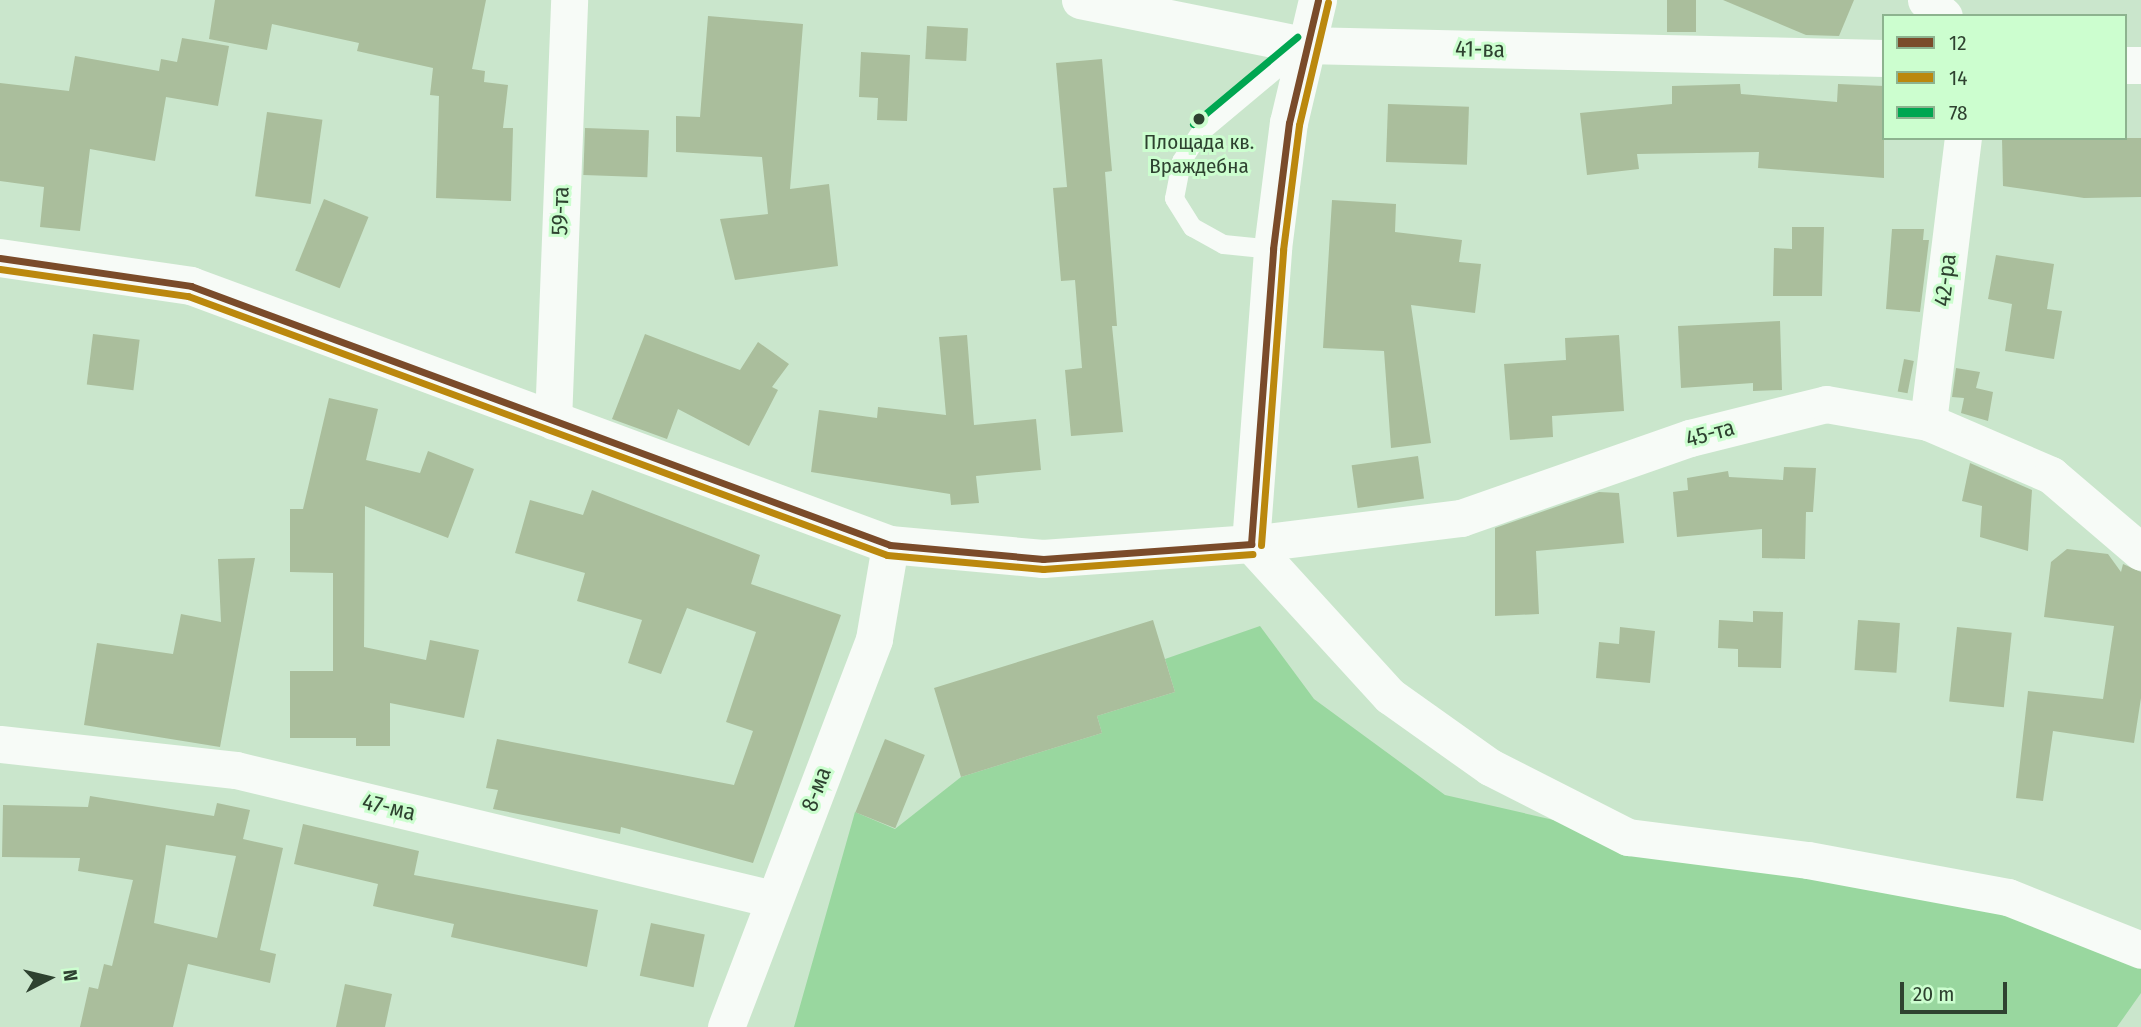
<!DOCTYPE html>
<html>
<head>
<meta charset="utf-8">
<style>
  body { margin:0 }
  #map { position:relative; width:2141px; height:1027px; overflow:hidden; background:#cae6cc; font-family:"Fira Sans Condensed",sans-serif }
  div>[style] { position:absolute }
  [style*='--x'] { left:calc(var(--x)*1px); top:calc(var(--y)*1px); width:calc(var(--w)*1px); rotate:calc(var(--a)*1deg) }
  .green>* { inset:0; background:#99d79f }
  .building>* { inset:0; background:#aabe9c; transform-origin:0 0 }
  .lane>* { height:19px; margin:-9.5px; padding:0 9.5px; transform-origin:9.5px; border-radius:9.5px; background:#f7fbf7 }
  .street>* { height:37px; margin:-18.5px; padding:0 18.5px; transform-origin:18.5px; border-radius:18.5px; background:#f7fbf7 }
  .secondary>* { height:38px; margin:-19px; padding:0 19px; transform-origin:19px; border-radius:19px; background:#f7fbf7 }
  .bus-1>* { height:7px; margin:-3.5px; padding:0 3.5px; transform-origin:3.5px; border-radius:3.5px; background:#7a4b2a }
  .bus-2>* { height:7px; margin:-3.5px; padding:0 3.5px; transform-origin:3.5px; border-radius:3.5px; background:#bb880e }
  .bus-3>* { height:7px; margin:-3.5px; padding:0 3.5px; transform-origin:3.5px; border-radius:3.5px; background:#00a651 }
  .dots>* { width:19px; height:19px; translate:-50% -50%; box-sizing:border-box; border:4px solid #ccfecf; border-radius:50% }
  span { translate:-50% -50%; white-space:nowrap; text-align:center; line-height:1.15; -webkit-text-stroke:6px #ccfecf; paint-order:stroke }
  .bus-label { font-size:21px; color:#2e4230 }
  .street-label { font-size:23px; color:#2e4230 }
  .legend { position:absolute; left:1882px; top:14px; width:245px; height:126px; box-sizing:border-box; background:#ccfecf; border:2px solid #8db38f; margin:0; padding:9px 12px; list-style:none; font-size:21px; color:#2e4230 }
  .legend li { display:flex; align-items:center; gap:14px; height:35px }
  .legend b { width:35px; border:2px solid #8db38f }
  .north { position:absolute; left:14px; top:943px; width:70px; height:70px; -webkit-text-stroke:5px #ccfecf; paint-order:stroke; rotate:83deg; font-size:19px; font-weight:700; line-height:28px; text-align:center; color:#2e4230 }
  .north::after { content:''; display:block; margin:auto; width:24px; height:32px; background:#2e4230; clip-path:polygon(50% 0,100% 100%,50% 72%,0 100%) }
  .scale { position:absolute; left:1900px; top:982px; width:107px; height:32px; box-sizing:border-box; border:4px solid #2e4230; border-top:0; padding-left:9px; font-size:21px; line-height:24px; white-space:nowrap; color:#2e4230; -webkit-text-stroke:5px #ccfecf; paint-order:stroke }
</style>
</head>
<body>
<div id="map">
  <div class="green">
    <div style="clip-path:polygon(1260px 626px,1314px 699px,1445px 795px,1628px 837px,1808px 860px,2141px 950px,2141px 993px,2117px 1027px,794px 1027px,855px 812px,895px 829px,961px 777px,1102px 733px,1097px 716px,1175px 692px,1165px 659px)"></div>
  </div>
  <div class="building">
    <div style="clip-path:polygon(215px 0,486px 0,472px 69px,485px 71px,484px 82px,508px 85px,503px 128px,513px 128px,511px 201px,436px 198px,439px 96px,430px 95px,433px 68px,357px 51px,359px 43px,272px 24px,267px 50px,209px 39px)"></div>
    <div style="left:1667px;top:0;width:29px;height:32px"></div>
    <div style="clip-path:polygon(1723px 0,1854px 0,1839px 36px,1806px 35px)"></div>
    <div style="clip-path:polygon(708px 16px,803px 24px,790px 189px,829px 184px,838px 266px,735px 280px,720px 219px,768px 214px,762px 157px,676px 152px,676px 116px,700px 117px)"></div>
    <div style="left:927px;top:26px;width:41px;height:33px;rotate:3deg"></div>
    <div style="clip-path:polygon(182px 38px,229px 46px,218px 106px,166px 97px,155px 161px,90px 149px,80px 231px,40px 227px,44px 187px,0 181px,0 83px,69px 91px,75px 56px,159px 71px,161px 59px,177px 62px)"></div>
    <div style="clip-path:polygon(861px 52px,910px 55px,907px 121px,877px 120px,878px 98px,859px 97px)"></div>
    <div style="clip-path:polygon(1102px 59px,1112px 171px,1105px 172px,1117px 326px,1112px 326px,1123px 432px,1071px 436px,1065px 370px,1082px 368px,1075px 280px,1061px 281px,1053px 188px,1067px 187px,1056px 63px)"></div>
    <div style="clip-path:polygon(1740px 84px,1741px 94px,1837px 102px,1838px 84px,1884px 86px,1884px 178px,1758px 168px,1759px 152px,1637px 154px,1639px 169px,1587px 175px,1580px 113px,1672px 104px,1672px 86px)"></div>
    <div style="left:1388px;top:104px;width:81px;height:58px;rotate:2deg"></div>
    <div style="left:267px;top:112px;width:56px;height:85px;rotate:8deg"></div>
    <div style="left:585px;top:128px;width:64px;height:47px;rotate:2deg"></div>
    <div style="clip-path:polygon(2002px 138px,2141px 138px,2141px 197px,2084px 198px,2003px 186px)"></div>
    <div style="left:324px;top:199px;width:48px;height:77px;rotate:22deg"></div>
    <div style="clip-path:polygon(1332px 200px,1396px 204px,1395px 232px,1462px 240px,1459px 262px,1481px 264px,1475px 313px,1411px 305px,1431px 443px,1391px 448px,1384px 351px,1323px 348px)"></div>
    <div style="clip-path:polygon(1792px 227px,1824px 227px,1822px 296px,1773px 296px,1774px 248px,1792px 249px)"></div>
    <div style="clip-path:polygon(1892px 229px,1924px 229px,1923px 240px,1929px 240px,1920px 312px,1886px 309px)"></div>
    <div style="clip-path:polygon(1996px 255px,2054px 264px,2047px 309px,2062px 311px,2054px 359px,2005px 351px,2012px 304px,1988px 299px)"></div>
    <div style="clip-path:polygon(1780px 321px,1782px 390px,1753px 391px,1753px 383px,1681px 388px,1678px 326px)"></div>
    <div style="left:93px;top:334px;width:47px;height:51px;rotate:7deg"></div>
    <div style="clip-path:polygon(645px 334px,740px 370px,758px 342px,789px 364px,772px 387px,778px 390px,749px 446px,678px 409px,667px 439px,612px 419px)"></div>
    <div style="clip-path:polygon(967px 335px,974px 425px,1036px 419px,1041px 470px,976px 476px,979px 503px,951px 505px,950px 494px,811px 472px,819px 410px,877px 418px,878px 407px,946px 415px,939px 337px)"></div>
    <div style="clip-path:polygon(1619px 335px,1624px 411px,1552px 416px,1553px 437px,1510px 440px,1504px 364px,1566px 360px,1565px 338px)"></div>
    <div style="left:1904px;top:359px;width:10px;height:33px;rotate:11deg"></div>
    <div style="clip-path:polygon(1956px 368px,1980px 372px,1976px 388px,1993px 392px,1988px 421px,1961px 413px,1964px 398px,1952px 397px)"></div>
    <div style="clip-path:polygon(329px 398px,378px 409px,366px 460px,420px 473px,428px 451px,474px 469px,448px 538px,365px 506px,364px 647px,426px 660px,430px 640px,479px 650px,464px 718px,390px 703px,390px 746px,356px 746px,356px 738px,290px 738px,290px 671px,333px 671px,333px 573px,290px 572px,290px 509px,303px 509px)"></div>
    <div style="left:1418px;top:456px;width:43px;height:67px;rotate:82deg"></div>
    <div style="clip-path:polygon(1970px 463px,2032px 490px,2028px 551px,1980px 537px,1982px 506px,1962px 501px)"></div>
    <div style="clip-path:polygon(1784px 467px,1816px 468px,1813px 512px,1806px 512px,1805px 559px,1762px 558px,1762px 529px,1677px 537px,1673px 492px,1688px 490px,1687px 478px,1728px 471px,1729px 477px,1783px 480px)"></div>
    <div style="clip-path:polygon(592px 490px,760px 555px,751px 584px,841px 615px,753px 863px,621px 827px,620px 834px,493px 809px,498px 790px,486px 788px,497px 739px,734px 785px,753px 731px,726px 722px,756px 632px,687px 608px,661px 674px,628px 663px,642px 620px,577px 601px,585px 573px,515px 553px,530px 500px,583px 515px)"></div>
    <div style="clip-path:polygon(1599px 492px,1619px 493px,1624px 543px,1536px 551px,1539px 614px,1495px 616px,1495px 528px)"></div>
    <div style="clip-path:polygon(2067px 549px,2108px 554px,2121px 572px,2123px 564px,2141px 572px,2141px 698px,2134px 743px,2053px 731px,2043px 801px,2016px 798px,2028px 691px,2103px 699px,2114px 626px,2044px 617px,2051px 562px)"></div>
    <div style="clip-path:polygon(255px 558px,220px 747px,84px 725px,97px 643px,173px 654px,181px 614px,221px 622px,218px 559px)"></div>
    <div style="clip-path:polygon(1753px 611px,1783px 612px,1781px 668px,1738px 667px,1738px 649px,1718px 648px,1719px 620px,1753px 622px)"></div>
    <div style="clip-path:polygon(1153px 620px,1175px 692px,1097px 716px,1102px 733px,961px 777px,934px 688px)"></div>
    <div style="left:1858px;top:620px;width:42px;height:50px;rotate:4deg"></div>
    <div style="clip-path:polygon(1620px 627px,1655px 631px,1650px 683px,1596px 678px,1599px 642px,1619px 644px)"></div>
    <div style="left:1957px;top:627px;width:55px;height:75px;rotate:6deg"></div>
    <div style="left:885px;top:739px;width:43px;height:79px;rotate:22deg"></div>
    <div style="clip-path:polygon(evenodd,90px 796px,214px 816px,217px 803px,250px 810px,243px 839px,283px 848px,260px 950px,276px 954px,270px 983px,188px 964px,173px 1027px,80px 1027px,89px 987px,98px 989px,104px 964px,112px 966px,133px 880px,78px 871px,80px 858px,2px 857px,3px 805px,88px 807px,90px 796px,166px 845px,236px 856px,217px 938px,154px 923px,166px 845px)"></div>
    <div style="clip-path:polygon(303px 824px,419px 851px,414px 875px,598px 910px,587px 967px,451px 937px,454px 924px,373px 906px,378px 884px,294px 864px)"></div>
    <div style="left:651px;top:923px;width:55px;height:54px;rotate:12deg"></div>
    <div style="clip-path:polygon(345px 984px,392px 994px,385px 1027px,336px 1027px)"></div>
  </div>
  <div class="lane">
    <div style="--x:1273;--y:249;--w:50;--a:-174.3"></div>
    <div style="--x:1223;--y:244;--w:35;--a:-151"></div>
    <div style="--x:1192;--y:227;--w:34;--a:-122"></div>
    <div style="--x:1174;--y:198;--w:38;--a:-79"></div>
    <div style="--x:1181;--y:161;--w:35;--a:-57"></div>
    <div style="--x:1200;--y:132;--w:136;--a:-39.9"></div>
  </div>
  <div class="street">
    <div style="--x:1080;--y:0;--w:228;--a:11.4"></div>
    <div style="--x:1304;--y:45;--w:580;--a:1.28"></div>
    <div style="--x:1926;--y:0;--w:24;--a:42"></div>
    <div style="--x:2125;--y:65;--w:16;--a:0"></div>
    <div style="--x:553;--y:421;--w:421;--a:-87.8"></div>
    <div style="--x:1928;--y:422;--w:286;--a:-83"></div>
    <div style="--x:1251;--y:544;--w:206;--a:47.6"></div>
    <div style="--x:1390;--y:696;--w:123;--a:35.4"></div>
    <div style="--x:1490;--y:767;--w:155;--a:26.9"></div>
    <div style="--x:1628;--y:837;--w:181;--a:7.3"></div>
    <div style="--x:1808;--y:860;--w:203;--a:10.5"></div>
    <div style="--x:2008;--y:897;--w:143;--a:21.7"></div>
    <div style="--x:1251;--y:544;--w:212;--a:-7.1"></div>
    <div style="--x:1461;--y:518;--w:243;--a:-19.3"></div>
    <div style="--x:1690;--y:438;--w:140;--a:-14"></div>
    <div style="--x:1826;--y:404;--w:104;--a:10"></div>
    <div style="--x:1928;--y:422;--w:134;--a:23.3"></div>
    <div style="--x:2051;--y:475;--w:118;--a:40.5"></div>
    <div style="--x:0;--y:744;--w:237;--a:6.3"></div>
    <div style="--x:236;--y:770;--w:552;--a:13.51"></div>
    <div style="--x:726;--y:1027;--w:415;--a:-69.1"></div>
    <div style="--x:874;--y:639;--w:95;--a:-80.3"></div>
  </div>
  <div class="secondary">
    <div style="--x:0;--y:258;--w:193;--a:8.3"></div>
    <div style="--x:191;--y:286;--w:745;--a:20.33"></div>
    <div style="--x:890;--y:545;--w:154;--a:5.2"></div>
    <div style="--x:1043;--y:559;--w:209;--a:-4.1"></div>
    <div style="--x:1251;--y:544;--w:296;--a:-85.7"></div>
    <div style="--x:1273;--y:249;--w:127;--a:-82.8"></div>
    <div style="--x:1289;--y:123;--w:126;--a:-76.7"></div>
  </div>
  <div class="bus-1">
    <div style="--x:0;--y:258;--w:193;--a:8.3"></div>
    <div style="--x:191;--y:286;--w:745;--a:20.33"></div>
    <div style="--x:890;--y:545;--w:154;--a:5.2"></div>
    <div style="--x:1043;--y:559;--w:209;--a:-4.1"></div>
    <div style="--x:1251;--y:544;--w:296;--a:-85.7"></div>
    <div style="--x:1273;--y:249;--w:127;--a:-82.8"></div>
    <div style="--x:1289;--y:123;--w:126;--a:-76.7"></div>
  </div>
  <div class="bus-2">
    <div style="--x:0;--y:269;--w:190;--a:8.2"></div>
    <div style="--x:188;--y:296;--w:745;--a:20.33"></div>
    <div style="--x:887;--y:555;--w:157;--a:5.1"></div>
    <div style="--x:1043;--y:569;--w:210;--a:-4.1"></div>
    <div style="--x:1261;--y:545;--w:296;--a:-85.7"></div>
    <div style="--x:1283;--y:250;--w:126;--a:-82.7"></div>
    <div style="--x:1299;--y:125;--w:126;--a:-76.7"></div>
  </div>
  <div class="bus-3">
    <div style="--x:1193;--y:124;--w:136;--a:-39.9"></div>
  </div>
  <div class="dots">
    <div style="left:1199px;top:119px;background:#2e4230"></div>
  </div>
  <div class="bus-label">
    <span style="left:1199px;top:154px">Площада кв.<br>Враждебна</span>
  </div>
  <div class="street-label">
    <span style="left:1480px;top:49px;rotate:1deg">41-ва</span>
    <span style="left:560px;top:211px;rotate:-88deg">59-та</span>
    <span style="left:1945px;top:280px;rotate:-83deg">42-ра</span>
    <span style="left:1710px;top:433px;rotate:-15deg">45-та</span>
    <span style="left:816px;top:789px;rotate:-69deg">8-ма</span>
    <span style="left:389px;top:807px;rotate:13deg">47-ма</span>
  </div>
  <ul class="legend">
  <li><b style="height:9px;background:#7a4b2a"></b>12</li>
  <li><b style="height:9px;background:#bb880e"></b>14</li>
  <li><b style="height:9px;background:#00a651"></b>78</li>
  </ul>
  <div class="north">N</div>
  <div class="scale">20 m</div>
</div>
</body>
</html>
